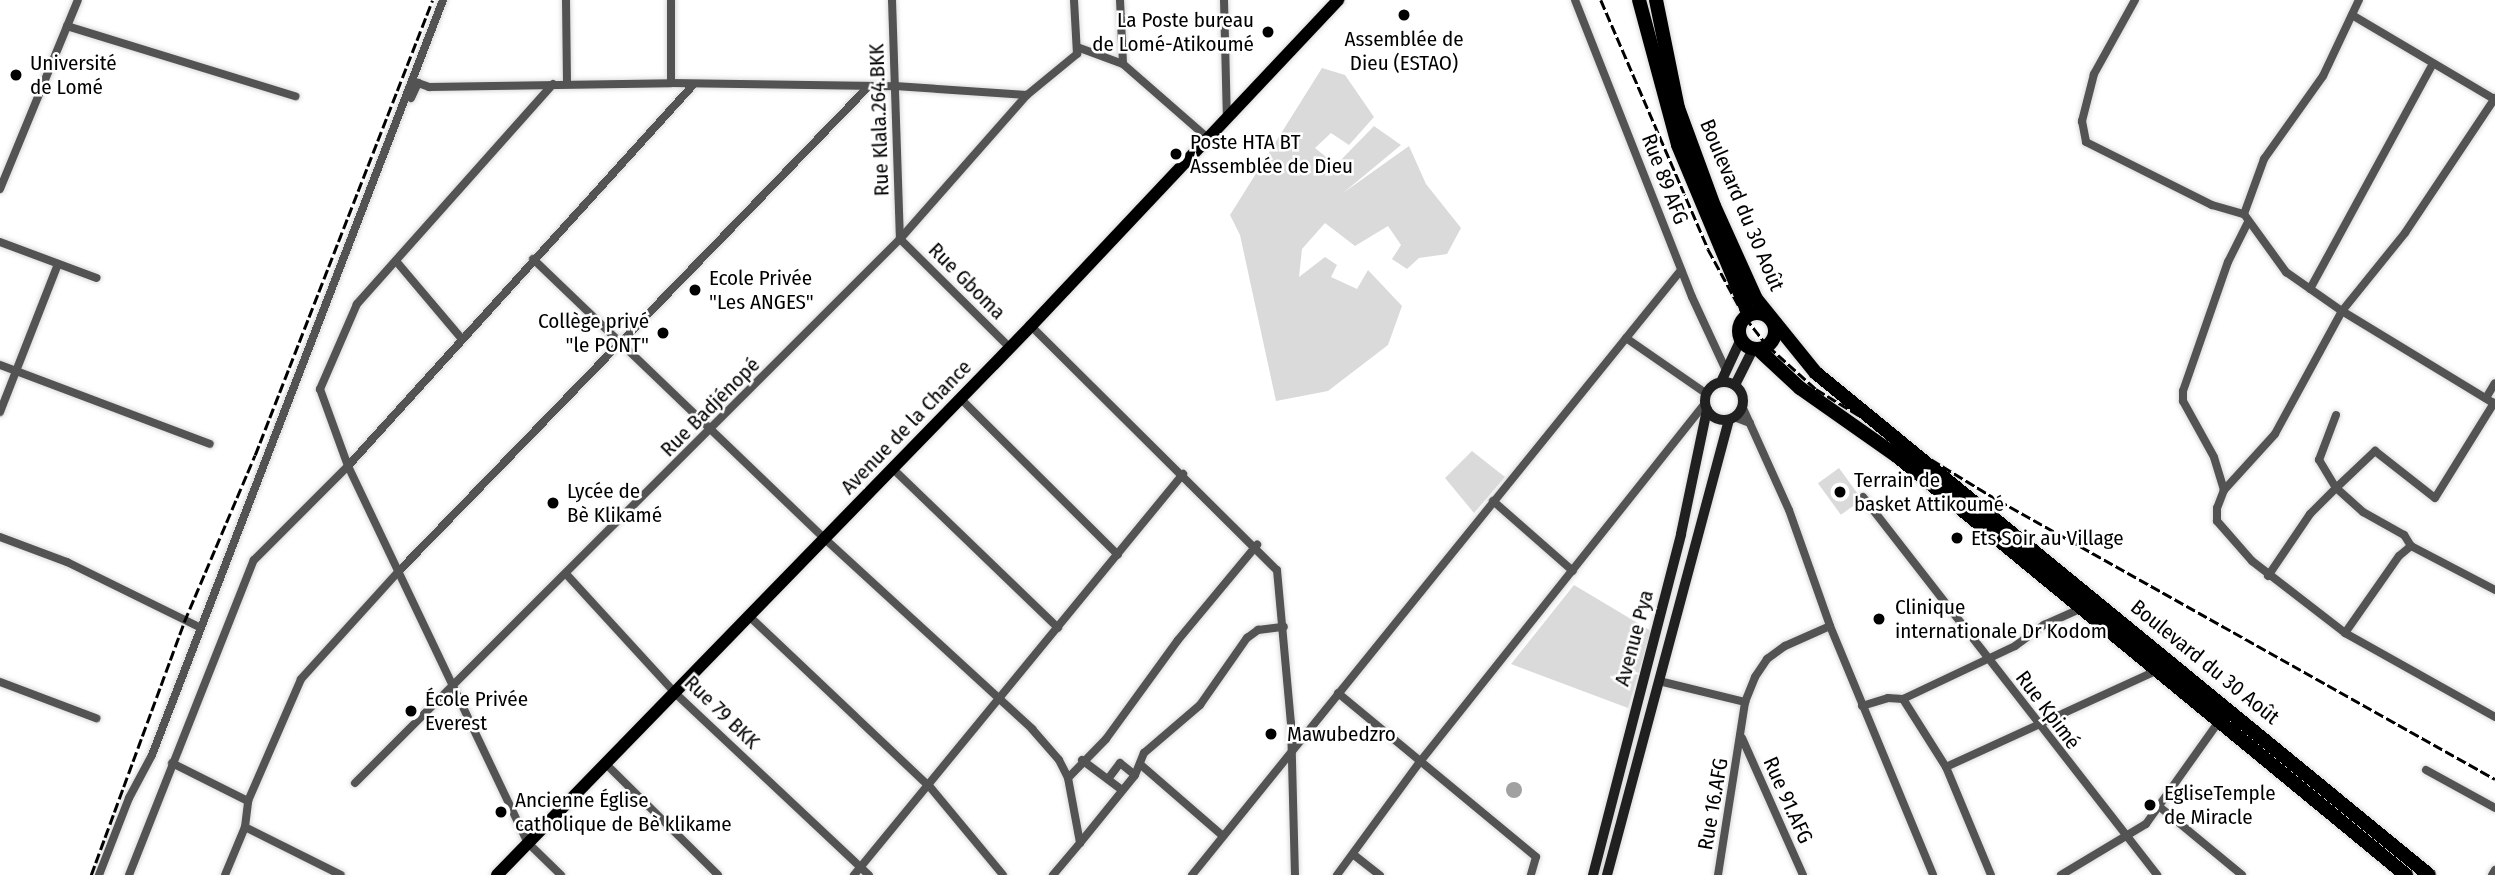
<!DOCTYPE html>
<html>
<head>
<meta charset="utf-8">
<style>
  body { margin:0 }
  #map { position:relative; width:2495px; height:875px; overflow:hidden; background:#fff; font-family:"Fira Sans Condensed",sans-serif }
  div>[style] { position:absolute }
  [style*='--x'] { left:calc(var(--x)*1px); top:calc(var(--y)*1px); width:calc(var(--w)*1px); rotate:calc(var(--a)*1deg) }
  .green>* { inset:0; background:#dadada; transform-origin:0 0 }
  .water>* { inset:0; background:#a1a1a1 }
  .round { border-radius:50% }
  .roads { filter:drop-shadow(0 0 2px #dbdbdb) drop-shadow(0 0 2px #dbdbdb) }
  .street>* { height:8px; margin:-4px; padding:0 4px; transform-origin:4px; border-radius:4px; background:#535353 }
  .secondary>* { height:10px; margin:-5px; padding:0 5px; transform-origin:5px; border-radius:5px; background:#202020 }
  .secondary>.ring { margin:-5px; padding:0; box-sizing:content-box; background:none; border:10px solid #202020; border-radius:50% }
  .primary>* { height:12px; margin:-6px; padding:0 6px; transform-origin:6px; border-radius:6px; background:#000 }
  .highway>* { height:14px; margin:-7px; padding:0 7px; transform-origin:7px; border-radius:7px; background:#000 }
  .highway>.ring { margin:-7px; padding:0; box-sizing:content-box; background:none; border:14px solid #000; border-radius:50% }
  .rail>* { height:2.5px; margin-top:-1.25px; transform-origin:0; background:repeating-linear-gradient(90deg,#000 0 10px,transparent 0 13.5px) }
  .dots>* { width:19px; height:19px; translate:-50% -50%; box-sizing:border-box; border:4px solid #fff; border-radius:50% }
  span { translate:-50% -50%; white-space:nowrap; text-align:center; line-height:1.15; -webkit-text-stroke:5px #fff; paint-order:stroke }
  .poi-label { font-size:21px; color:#000 }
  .right { translate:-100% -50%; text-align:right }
  .left { translate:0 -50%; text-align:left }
  .street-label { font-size:21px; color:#000 }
</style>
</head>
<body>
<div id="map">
  <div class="green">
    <div style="clip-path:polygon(1322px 68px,1345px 75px,1374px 117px,1349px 145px,1331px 133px,1315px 148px,1336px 165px,1374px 126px,1401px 145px,1343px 193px,1409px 146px,1426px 184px,1461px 228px,1447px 254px,1419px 258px,1407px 269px,1392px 259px,1401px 245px,1388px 226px,1355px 246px,1325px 223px,1302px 249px,1299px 277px,1325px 257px,1337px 265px,1331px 277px,1357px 289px,1368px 270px,1402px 306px,1388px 345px,1328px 391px,1276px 401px,1240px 235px,1230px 215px)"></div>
    <div style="clip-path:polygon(1472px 451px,1505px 477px,1474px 513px,1445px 478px)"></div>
    <div style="left:1839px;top:468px;width:39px;height:26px;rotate:54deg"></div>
    <div style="clip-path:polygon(1574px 585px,1651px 631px,1628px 708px,1511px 664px)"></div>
  </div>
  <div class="water">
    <div class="round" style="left:1506px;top:782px;width:16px;height:16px"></div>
  </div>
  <div class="roads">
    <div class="street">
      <div style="--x:566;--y:0;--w:84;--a:89.3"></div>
      <div style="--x:892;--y:0;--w:239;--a:88.1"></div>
      <div style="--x:900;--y:239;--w:153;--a:44.7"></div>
      <div style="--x:1120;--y:0;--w:64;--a:87.3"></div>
      <div style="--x:1224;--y:0;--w:119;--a:88.6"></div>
      <div style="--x:1575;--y:0;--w:319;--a:68.5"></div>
      <div style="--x:1692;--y:297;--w:78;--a:65.1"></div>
      <div style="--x:2135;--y:0;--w:85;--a:119"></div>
      <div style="--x:2094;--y:74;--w:49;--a:104.3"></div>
      <div style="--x:2082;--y:121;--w:21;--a:79"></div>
      <div style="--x:2086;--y:142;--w:141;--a:26.6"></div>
      <div style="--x:2212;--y:205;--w:33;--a:16"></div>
      <div style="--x:2244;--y:214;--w:72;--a:54.1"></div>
      <div style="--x:2286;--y:272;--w:68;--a:34.9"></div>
      <div style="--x:2342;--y:311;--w:179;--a:31.3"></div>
      <div style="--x:2352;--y:15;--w:165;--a:30.6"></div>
      <div style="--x:67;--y:26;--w:239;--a:17.1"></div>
      <div style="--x:1077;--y:47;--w:49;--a:20.3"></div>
      <div style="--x:1123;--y:64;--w:114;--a:41.1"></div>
      <div style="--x:671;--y:83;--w:83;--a:-90"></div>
      <div style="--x:553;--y:84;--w:295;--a:131.7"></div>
      <div style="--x:357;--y:304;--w:93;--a:113.5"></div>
      <div style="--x:320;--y:389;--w:82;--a:70"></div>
      <div style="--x:348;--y:466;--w:418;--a:64.5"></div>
      <div style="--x:528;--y:843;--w:46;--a:44.1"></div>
      <div style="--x:411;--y:98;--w:17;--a:-65"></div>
      <div style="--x:418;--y:83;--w:12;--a:20"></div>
      <div style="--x:429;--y:87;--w:242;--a:-0.9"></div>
      <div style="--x:671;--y:83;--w:224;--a:0.8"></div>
      <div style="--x:895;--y:86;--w:132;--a:3.9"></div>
      <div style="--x:2495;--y:98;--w:162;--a:123.7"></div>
      <div style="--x:2405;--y:233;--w:100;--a:128.9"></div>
      <div style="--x:2342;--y:311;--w:140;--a:118.6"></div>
      <div style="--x:2275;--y:434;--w:76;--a:132.3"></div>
      <div style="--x:2224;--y:490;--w:19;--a:111"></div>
      <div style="--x:2217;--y:508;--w:13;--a:90"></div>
      <div style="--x:2217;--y:521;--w:53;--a:48.8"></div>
      <div style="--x:2252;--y:561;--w:118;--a:37.7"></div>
      <div style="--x:2345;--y:633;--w:94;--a:-55"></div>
      <div style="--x:2399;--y:556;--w:16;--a:-40"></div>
      <div style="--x:2411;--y:546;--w:95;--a:27.6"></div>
      <div style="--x:0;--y:189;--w:204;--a:-67.6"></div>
      <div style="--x:2244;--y:214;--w:59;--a:-70"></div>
      <div style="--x:2264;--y:159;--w:102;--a:-54.6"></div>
      <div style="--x:2323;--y:76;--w:84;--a:-64.7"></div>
      <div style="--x:0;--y:242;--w:103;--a:20.4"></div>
      <div style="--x:533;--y:259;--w:405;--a:43.8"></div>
      <div style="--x:825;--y:539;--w:281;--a:42.5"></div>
      <div style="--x:1032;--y:729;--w:41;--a:48.9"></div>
      <div style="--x:1059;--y:760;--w:20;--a:63"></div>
      <div style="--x:1068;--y:778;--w:66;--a:79.5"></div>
      <div style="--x:1080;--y:843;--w:42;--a:130.2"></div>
      <div style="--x:396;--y:261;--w:101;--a:49.8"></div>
      <div style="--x:2310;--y:289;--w:255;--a:-61.4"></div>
      <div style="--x:1031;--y:326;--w:346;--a:44.8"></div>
      <div style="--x:1277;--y:570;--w:154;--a:84.8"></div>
      <div style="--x:1291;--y:723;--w:152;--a:88.5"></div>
      <div style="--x:1626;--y:338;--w:98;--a:34.7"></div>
      <div style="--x:0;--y:365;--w:224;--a:20.6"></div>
      <div style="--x:2486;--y:398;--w:17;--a:-59"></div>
      <div style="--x:961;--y:399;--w:221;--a:44.8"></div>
      <div style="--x:1742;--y:406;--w:114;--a:65.7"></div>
      <div style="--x:1789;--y:510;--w:123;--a:70.5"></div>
      <div style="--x:1830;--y:626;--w:269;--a:67.5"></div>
      <div style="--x:0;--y:412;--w:159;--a:-68.6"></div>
      <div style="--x:1734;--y:417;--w:17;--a:21"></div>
      <div style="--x:893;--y:469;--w:229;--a:43.9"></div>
      <div style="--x:2224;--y:490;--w:34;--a:-107"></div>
      <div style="--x:2214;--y:457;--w:64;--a:-119"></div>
      <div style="--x:2183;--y:401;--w:10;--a:-90"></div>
      <div style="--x:2183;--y:391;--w:137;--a:-70.8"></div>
      <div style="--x:2228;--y:262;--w:45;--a:-63.4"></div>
      <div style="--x:1863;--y:497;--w:479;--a:52.1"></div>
      <div style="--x:1493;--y:501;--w:106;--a:41.2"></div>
      <div style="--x:0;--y:537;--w:72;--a:20.5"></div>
      <div style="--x:67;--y:562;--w:149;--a:26.2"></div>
      <div style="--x:2411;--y:546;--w:13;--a:-122"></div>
      <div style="--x:2404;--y:535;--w:47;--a:-150.7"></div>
      <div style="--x:2363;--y:512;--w:36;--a:-138"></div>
      <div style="--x:2336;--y:488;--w:54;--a:-43.5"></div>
      <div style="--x:2375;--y:451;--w:76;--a:38.1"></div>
      <div style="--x:2435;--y:498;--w:112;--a:-58.2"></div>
      <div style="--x:567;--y:575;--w:160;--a:47.5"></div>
      <div style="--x:675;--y:693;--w:266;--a:43.2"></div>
      <div style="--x:2268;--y:576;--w:75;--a:-55.9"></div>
      <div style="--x:2310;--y:514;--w:37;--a:-45"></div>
      <div style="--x:2336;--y:488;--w:33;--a:-121"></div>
      <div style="--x:2319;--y:460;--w:48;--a:-69.3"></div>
      <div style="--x:750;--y:617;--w:248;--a:43.4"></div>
      <div style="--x:930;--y:787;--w:114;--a:50.3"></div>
      <div style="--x:2345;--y:633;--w:172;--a:29.2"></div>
      <div style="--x:1659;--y:681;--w:89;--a:13.7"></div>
      <div style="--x:0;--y:682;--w:103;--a:20.6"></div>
      <div style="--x:1338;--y:693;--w:257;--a:39.6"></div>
      <div style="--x:1536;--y:857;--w:19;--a:106"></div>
      <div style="--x:1903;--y:699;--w:80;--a:57.7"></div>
      <div style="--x:1946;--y:767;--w:117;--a:67.4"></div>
      <div style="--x:1862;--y:706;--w:27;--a:-17"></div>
      <div style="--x:1888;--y:698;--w:15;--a:4"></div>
      <div style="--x:1903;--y:699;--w:124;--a:-25.3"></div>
      <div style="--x:2015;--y:646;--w:36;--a:-36"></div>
      <div style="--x:2044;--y:625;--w:42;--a:-24.1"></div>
      <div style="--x:1742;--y:738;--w:150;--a:66"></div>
      <div style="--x:1082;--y:760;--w:50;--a:36.9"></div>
      <div style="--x:172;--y:763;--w:85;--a:26.6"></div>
      <div style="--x:607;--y:765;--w:156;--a:44.7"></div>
      <div style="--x:1141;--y:765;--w:108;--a:40.9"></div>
      <div style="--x:1946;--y:767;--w:233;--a:-24.6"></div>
      <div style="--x:2426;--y:770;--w:79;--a:28.8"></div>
      <div style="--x:1068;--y:778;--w:54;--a:-45.7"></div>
      <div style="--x:1106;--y:739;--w:122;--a:-54"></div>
      <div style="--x:1178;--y:640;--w:124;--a:-50.3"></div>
      <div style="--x:1108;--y:779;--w:20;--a:-53"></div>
      <div style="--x:1120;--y:763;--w:19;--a:39"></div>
      <div style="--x:355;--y:783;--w:770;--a:-44.95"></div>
      <div style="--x:900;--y:239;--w:192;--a:-48.6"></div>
      <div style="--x:1027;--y:95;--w:65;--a:-39.4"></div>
      <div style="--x:1077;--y:54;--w:54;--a:-93.2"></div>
      <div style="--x:2161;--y:808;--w:105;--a:39.6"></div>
      <div style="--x:245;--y:827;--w:107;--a:26.6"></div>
      <div style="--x:1080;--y:843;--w:87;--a:-51"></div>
      <div style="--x:1135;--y:775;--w:24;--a:-68"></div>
      <div style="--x:1144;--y:753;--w:74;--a:-40.6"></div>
      <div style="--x:1200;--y:705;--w:82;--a:-55"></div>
      <div style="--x:1247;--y:638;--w:14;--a:-36"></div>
      <div style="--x:1258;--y:630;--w:26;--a:-7"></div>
      <div style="--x:1354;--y:855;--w:33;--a:38"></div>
      <div style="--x:99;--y:875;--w:83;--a:-68.7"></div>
      <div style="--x:129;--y:798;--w:49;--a:-61.9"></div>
      <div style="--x:152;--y:755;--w:809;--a:-68.92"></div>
      <div style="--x:129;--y:875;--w:339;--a:-68.4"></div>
      <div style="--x:254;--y:560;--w:133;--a:-45"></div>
      <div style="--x:348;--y:466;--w:515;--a:-47.83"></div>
      <div style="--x:225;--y:875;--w:52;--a:-67.4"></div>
      <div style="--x:245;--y:827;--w:26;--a:-83"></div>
      <div style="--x:248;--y:801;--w:133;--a:-66.5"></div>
      <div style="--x:301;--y:679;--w:146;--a:-47.8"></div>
      <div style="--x:399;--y:571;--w:674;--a:-45.9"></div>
      <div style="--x:854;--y:875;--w:519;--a:-50.63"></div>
      <div style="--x:1192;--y:875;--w:778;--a:-51.05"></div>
      <div style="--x:1337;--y:875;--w:139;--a:-53.8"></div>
      <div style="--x:1419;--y:763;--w:460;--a:-51.5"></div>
      <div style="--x:1718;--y:875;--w:175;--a:-81.1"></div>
      <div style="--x:1745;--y:702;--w:27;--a:-68"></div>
      <div style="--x:1755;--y:677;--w:22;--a:-56"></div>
      <div style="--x:1767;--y:659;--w:22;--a:-36"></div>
      <div style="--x:1785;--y:646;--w:49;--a:-24"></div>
      <div style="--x:2061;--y:875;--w:99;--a:-31"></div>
      <div style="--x:2146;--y:824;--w:128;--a:-54.6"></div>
      <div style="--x:2492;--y:875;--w:6;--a:-59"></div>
    </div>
    <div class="secondary">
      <div style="--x:1721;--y:382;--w:47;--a:-65.1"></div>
      <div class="ring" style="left:1705px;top:382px;width:28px;height:28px"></div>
      <div style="--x:1735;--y:385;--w:40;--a:-63.4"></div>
      <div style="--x:1593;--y:875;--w:352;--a:-75.5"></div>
      <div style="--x:1681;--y:534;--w:127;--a:-78.2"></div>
      <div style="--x:1607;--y:875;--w:471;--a:-75"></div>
    </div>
    <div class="primary">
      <div style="--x:497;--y:875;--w:766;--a:-45.79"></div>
      <div style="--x:1031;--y:326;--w:448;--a:-46.7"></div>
    </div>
    <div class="highway">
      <div style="--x:1639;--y:0;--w:150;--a:74.9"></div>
      <div style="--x:1678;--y:145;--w:184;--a:67.3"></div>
      <div style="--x:1656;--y:0;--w:110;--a:78.5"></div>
      <div style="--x:1678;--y:108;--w:104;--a:69.8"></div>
      <div style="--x:1714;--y:206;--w:102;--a:65.7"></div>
      <div style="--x:1756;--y:299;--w:95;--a:51"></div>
      <div style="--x:1816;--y:373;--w:792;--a:39.31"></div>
      <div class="ring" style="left:1739px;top:313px;width:22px;height:22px"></div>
      <div style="--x:1758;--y:349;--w:57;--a:42.9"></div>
      <div style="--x:1800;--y:388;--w:120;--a:35.1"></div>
      <div style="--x:1898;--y:457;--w:658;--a:39.45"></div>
    </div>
  </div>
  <div class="rail">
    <div style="--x:1601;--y:0;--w:271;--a:66.7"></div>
    <div style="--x:1708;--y:249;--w:77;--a:61.4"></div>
    <div style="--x:1745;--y:317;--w:37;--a:52"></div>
    <div style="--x:1768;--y:346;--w:64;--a:41.9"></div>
    <div style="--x:1816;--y:389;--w:213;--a:31.4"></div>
    <div style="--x:1998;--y:500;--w:570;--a:29.31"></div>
    <div style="--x:91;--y:875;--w:270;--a:-69.8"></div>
    <div style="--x:184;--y:622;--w:181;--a:-67"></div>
    <div style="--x:255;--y:455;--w:488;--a:-68.7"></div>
  </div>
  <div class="dots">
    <div style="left:1404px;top:15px;background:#000"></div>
    <div style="left:1268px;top:32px;background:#000"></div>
    <div style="left:16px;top:75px;background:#000"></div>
    <div style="left:1176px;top:154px;background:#000"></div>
    <div style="left:695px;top:290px;background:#000"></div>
    <div style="left:663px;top:333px;background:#000"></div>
    <div style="left:1840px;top:492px;background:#000"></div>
    <div style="left:553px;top:503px;background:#000"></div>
    <div style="left:1957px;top:538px;background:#000"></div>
    <div style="left:1879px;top:619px;background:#000"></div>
    <div style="left:411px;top:711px;background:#000"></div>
    <div style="left:1271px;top:734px;background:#000"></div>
    <div style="left:2150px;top:805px;background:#000"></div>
    <div style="left:501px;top:812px;background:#000"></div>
  </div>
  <div class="poi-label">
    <span class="right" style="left:1254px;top:32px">La Poste bureau<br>de Lomé-Atikoumé</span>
    <span style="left:1404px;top:51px">Assemblée de<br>Dieu (ESTAO)</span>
    <span class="left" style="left:30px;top:75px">Université<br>de Lomé</span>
    <span class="left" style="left:1190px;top:154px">Poste HTA BT<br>Assemblée de Dieu</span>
    <span class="left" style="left:709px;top:290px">Ecole Privée<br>"Les ANGES"</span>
    <span class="right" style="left:649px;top:333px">Collège privé<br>"le PONT"</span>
    <span class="left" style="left:1854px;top:492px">Terrain de<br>basket Attikoumé</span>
    <span class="left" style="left:567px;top:503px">Lycée de<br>Bè Klikamé</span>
    <span class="left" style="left:1971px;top:538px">Ets Soir au Village</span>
    <span class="left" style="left:1895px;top:619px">Clinique<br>internationale Dr Kodom</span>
    <span class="left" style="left:425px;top:711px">École Privée<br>Everest</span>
    <span class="left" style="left:1287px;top:734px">Mawubedzro</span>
    <span class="left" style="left:2164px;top:805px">EgliseTemple<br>de Miracle</span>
    <span class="left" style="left:515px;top:812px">Ancienne Église<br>catholique de Bè klikame</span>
  </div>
  <div class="street-label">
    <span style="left:879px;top:120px;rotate:-92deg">Rue Klala.264.BKK</span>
    <span style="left:1665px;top:179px;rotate:69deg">Rue 89 AFG</span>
    <span style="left:1742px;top:205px;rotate:67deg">Boulevard du 30 Août</span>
    <span style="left:967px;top:281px;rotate:45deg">Rue Gboma</span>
    <span style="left:710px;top:407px;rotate:-45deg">Rue Badjénopé</span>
    <span style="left:906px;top:427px;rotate:-46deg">Avenue de la Chance</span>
    <span style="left:1634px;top:638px;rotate:-75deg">Avenue Pya</span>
    <span style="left:2205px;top:662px;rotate:39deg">Boulevard du 30 Août</span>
    <span style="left:2048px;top:710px;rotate:53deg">Rue Kpimé</span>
    <span style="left:722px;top:712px;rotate:44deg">Rue 79 BKK</span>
    <span style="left:1788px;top:800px;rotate:66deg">Rue 91.AFG</span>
    <span style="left:1713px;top:804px;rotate:-80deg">Rue 16.AFG</span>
  </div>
</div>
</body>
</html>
